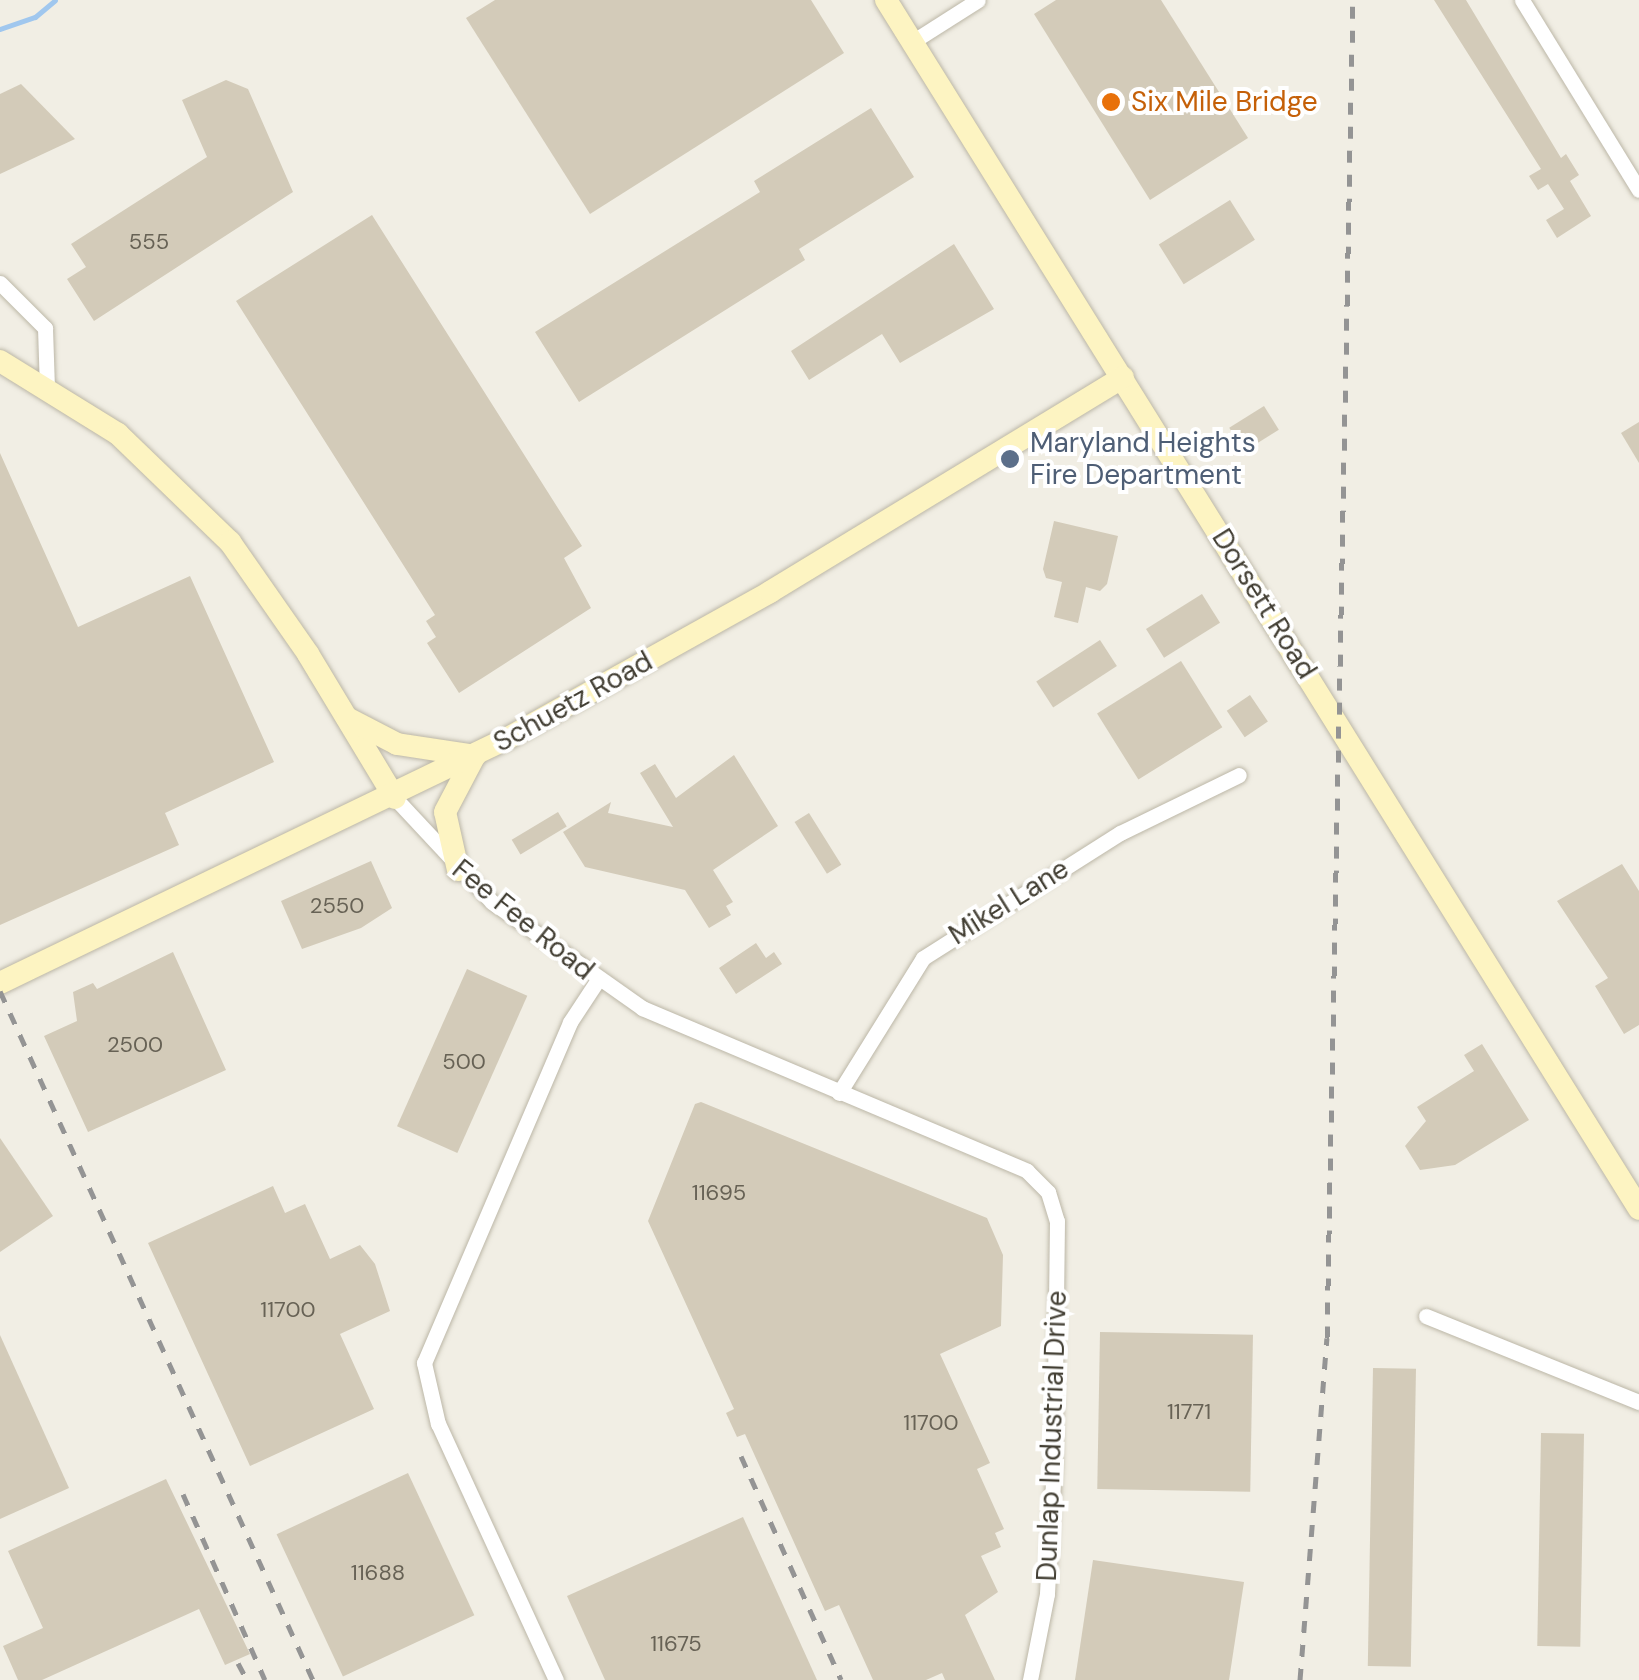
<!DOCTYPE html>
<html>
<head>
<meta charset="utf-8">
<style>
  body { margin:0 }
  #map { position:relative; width:1639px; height:1680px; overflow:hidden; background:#f1eee4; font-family:"DM Sans",sans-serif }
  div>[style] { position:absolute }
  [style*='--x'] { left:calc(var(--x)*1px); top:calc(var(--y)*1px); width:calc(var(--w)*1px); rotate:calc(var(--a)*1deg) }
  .stream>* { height:5px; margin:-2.5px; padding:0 2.5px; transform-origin:2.5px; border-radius:2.5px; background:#a0c7ee }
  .building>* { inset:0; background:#d3cbb9; transform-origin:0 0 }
  .roads { filter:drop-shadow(0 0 2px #bcb7a7) drop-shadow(0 0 2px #bcb7a7) }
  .street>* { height:15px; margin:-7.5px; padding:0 7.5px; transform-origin:7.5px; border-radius:7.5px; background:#fff }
  .secondary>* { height:22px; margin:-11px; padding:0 11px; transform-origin:11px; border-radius:11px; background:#fdf4c2 }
  .rail>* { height:5px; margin-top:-2.5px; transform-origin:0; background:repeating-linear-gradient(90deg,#949494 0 12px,transparent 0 24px) }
  .dots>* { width:28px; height:28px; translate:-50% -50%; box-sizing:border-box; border:5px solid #fff; border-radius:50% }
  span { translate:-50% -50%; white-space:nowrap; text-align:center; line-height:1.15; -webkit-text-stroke:8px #fff; paint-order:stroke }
  .number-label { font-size:22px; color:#676255 }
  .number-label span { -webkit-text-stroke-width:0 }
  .food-label { font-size:28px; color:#c56008 }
  .left { translate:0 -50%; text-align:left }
  .service-label { font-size:28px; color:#4e5e75 }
  .street-label { font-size:28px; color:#433f34 }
</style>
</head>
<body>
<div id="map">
  <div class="stream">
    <div style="--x:0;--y:29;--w:37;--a:-19"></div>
    <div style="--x:35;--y:17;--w:26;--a:-40"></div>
  </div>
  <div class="building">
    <div style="clip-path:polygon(495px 0,811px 0,844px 53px,590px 214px,466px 18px)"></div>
    <div style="clip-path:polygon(1056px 0,1161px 0,1248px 138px,1150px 200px,1034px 14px)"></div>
    <div style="clip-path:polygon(1434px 0,1466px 0,1561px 158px,1566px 154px,1579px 175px,1570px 181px,1591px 216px,1557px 238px,1546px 220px,1564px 209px,1548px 184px,1538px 190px,1529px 176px,1541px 169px)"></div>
    <div style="clip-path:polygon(226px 80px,248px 89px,293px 192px,94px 321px,67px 279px,86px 267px,71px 244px,207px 157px,182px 100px)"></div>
    <div style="clip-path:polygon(21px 84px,75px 139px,0 174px,0 94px)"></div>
    <div style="clip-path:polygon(871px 108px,914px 177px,799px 249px,805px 260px,579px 402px,535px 332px,760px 192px,754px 181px)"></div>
    <div style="left:1230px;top:200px;width:47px;height:84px;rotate:58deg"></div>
    <div style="clip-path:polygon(372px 215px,582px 546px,564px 558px,591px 608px,459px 693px,427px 643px,436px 637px,426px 621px,435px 615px,236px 301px)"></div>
    <div style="clip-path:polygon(954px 244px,994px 309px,900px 363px,882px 334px,809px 380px,791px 351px)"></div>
    <div style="left:1264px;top:406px;width:28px;height:41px;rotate:58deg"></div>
    <div style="clip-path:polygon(1639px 422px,1639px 463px,1621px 433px)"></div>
    <div style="clip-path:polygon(0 453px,78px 627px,190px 576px,274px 762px,165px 813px,179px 845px,0 925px)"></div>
    <div style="clip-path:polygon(1054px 521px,1118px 536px,1107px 584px,1100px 591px,1086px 587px,1078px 623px,1054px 617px,1062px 582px,1046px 578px,1043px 569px)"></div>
    <div style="left:1202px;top:594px;width:34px;height:66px;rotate:58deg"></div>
    <div style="left:1100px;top:640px;width:31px;height:76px;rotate:57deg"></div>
    <div style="left:1181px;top:661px;width:78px;height:99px;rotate:58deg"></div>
    <div style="left:1250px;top:695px;width:32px;height:28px;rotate:56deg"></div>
    <div style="clip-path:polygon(734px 755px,778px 826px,713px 870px,733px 902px,726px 906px,731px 915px,709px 928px,685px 890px,585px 867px,563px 832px,611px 802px,608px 813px,673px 827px,640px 773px,655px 764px,676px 798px)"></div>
    <div style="left:558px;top:812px;width:17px;height:54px;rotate:59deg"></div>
    <div style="left:809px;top:813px;width:61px;height:17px;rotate:58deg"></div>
    <div style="clip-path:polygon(371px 861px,392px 908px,361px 928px,302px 949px,281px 901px)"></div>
    <div style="clip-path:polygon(1622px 864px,1639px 891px,1639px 1025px,1624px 1034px,1595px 986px,1608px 978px,1557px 901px)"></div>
    <div style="clip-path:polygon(756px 943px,766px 958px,774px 952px,782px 964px,736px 994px,719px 968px)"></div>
    <div style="clip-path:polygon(173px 952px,226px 1070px,88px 1132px,44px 1036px,77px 1021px,73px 992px,93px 983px,97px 989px)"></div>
    <div style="left:467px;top:969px;width:66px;height:172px;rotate:24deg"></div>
    <div style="clip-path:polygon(1482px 1044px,1529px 1120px,1455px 1165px,1420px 1170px,1405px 1146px,1426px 1121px,1417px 1107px,1474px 1071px,1464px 1055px)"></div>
    <div style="clip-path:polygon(701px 1102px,987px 1218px,1003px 1255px,1001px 1326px,940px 1354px,990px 1463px,977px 1469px,1004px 1529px,995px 1533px,1001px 1547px,981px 1556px,998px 1592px,965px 1615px,995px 1680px,945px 1680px,942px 1673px,926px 1680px,873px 1680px,839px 1605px,825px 1611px,745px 1434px,737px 1437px,726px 1413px,734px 1409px,648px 1221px,695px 1104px)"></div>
    <div style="clip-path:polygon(0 1138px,53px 1216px,0 1252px)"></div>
    <div style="clip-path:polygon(273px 1186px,285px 1213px,305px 1204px,330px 1259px,360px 1245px,375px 1264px,390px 1311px,340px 1334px,374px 1409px,250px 1466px,148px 1243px)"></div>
    <div style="left:1100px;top:1332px;width:153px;height:157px;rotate:1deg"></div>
    <div style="clip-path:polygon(0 1335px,69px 1488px,0 1519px)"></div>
    <div style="left:1373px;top:1368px;width:43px;height:298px;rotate:1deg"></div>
    <div style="left:1541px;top:1433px;width:43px;height:213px;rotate:1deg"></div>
    <div style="left:408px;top:1473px;width:157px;height:145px;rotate:65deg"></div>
    <div style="clip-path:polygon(166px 1479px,250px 1654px,225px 1665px,199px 1609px,42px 1680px,18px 1680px,3px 1646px,43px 1628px,8px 1551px)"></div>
    <div style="clip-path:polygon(743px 1517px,817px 1680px,605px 1680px,567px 1596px)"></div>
    <div style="clip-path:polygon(1093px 1560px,1244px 1582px,1229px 1680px,1075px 1680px)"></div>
  </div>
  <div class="roads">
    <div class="street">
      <div style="--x:1522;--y:0;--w:223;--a:58.4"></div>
      <div style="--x:912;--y:42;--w:78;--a:-32.5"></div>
      <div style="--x:0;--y:283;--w:64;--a:45"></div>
      <div style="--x:45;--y:328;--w:59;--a:88.1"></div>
      <div style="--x:395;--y:798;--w:142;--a:47"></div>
      <div style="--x:492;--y:902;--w:184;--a:35.2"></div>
      <div style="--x:642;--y:1008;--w:418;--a:22.9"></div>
      <div style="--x:1027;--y:1171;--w:30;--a:45"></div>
      <div style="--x:1048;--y:1192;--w:30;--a:73"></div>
      <div style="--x:1057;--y:1221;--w:243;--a:90.7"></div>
      <div style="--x:1054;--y:1464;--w:130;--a:93.1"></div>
      <div style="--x:1047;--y:1594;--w:88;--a:101.2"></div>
      <div style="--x:839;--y:1093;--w:159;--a:-58.1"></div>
      <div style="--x:923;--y:958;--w:233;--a:-32.4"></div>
      <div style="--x:1120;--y:833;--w:132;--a:-26"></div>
      <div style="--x:1426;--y:1316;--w:230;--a:22"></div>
      <div style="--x:556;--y:1680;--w:282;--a:-114.7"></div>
      <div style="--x:438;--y:1424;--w:63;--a:-102.9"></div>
      <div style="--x:424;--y:1363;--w:371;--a:-66.8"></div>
      <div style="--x:570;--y:1022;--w:49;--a:-56.6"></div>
    </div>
    <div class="secondary">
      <div style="--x:886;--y:0;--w:1424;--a:58.08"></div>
      <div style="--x:0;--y:361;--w:139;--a:31.7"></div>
      <div style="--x:118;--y:434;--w:156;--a:44"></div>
      <div style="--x:230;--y:542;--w:136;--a:55.1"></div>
      <div style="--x:308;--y:654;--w:168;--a:58.9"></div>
      <div style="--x:347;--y:718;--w:56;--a:27.5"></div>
      <div style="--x:397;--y:744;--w:79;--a:8.7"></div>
      <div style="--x:458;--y:870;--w:59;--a:-102.6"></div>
      <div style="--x:445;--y:812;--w:60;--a:-62.2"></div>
      <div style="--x:0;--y:983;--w:564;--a:-25.75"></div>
      <div style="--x:508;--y:738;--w:300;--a:-29.1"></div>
      <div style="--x:770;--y:592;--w:413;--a:-31.3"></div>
    </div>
  </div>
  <div class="rail">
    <div style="--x:0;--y:991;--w:757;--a:65.57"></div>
    <div style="--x:741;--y:1456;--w:245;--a:65.9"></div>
    <div style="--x:183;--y:1494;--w:203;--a:66.2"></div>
    <div style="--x:238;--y:1663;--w:19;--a:62"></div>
    <div style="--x:1300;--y:1680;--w:343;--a:-85.5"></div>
    <div style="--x:1327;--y:1338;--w:1338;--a:-88.89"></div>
  </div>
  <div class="dots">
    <div style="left:1111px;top:102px;background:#e8710a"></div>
    <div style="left:1010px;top:459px;background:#5c6f8a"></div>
  </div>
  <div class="number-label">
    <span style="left:149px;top:242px">555</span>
    <span style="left:337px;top:906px">2550</span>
    <span style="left:135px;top:1045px">2500</span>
    <span style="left:464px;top:1062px">500</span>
    <span style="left:719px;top:1193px">11695</span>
    <span style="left:288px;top:1310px">11700</span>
    <span style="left:1189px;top:1412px">11771</span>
    <span style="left:931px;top:1423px">11700</span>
    <span style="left:378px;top:1573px">11688</span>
    <span style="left:676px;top:1644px">11675</span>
  </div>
  <div class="food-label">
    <span class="left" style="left:1131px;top:102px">Six Mile Bridge</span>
  </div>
  <div class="service-label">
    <span class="left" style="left:1030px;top:459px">Maryland Heights<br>Fire Department</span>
  </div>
  <div class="street-label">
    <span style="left:1264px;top:604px;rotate:58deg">Dorsett Road</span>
    <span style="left:573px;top:702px;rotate:-29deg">Schuetz Road</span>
    <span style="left:1009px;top:902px;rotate:-32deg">Mikel Lane</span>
    <span style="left:523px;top:920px;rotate:39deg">Fee Fee Road</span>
    <span style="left:1052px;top:1436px;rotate:-88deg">Dunlap Industrial Drive</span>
  </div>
</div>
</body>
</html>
